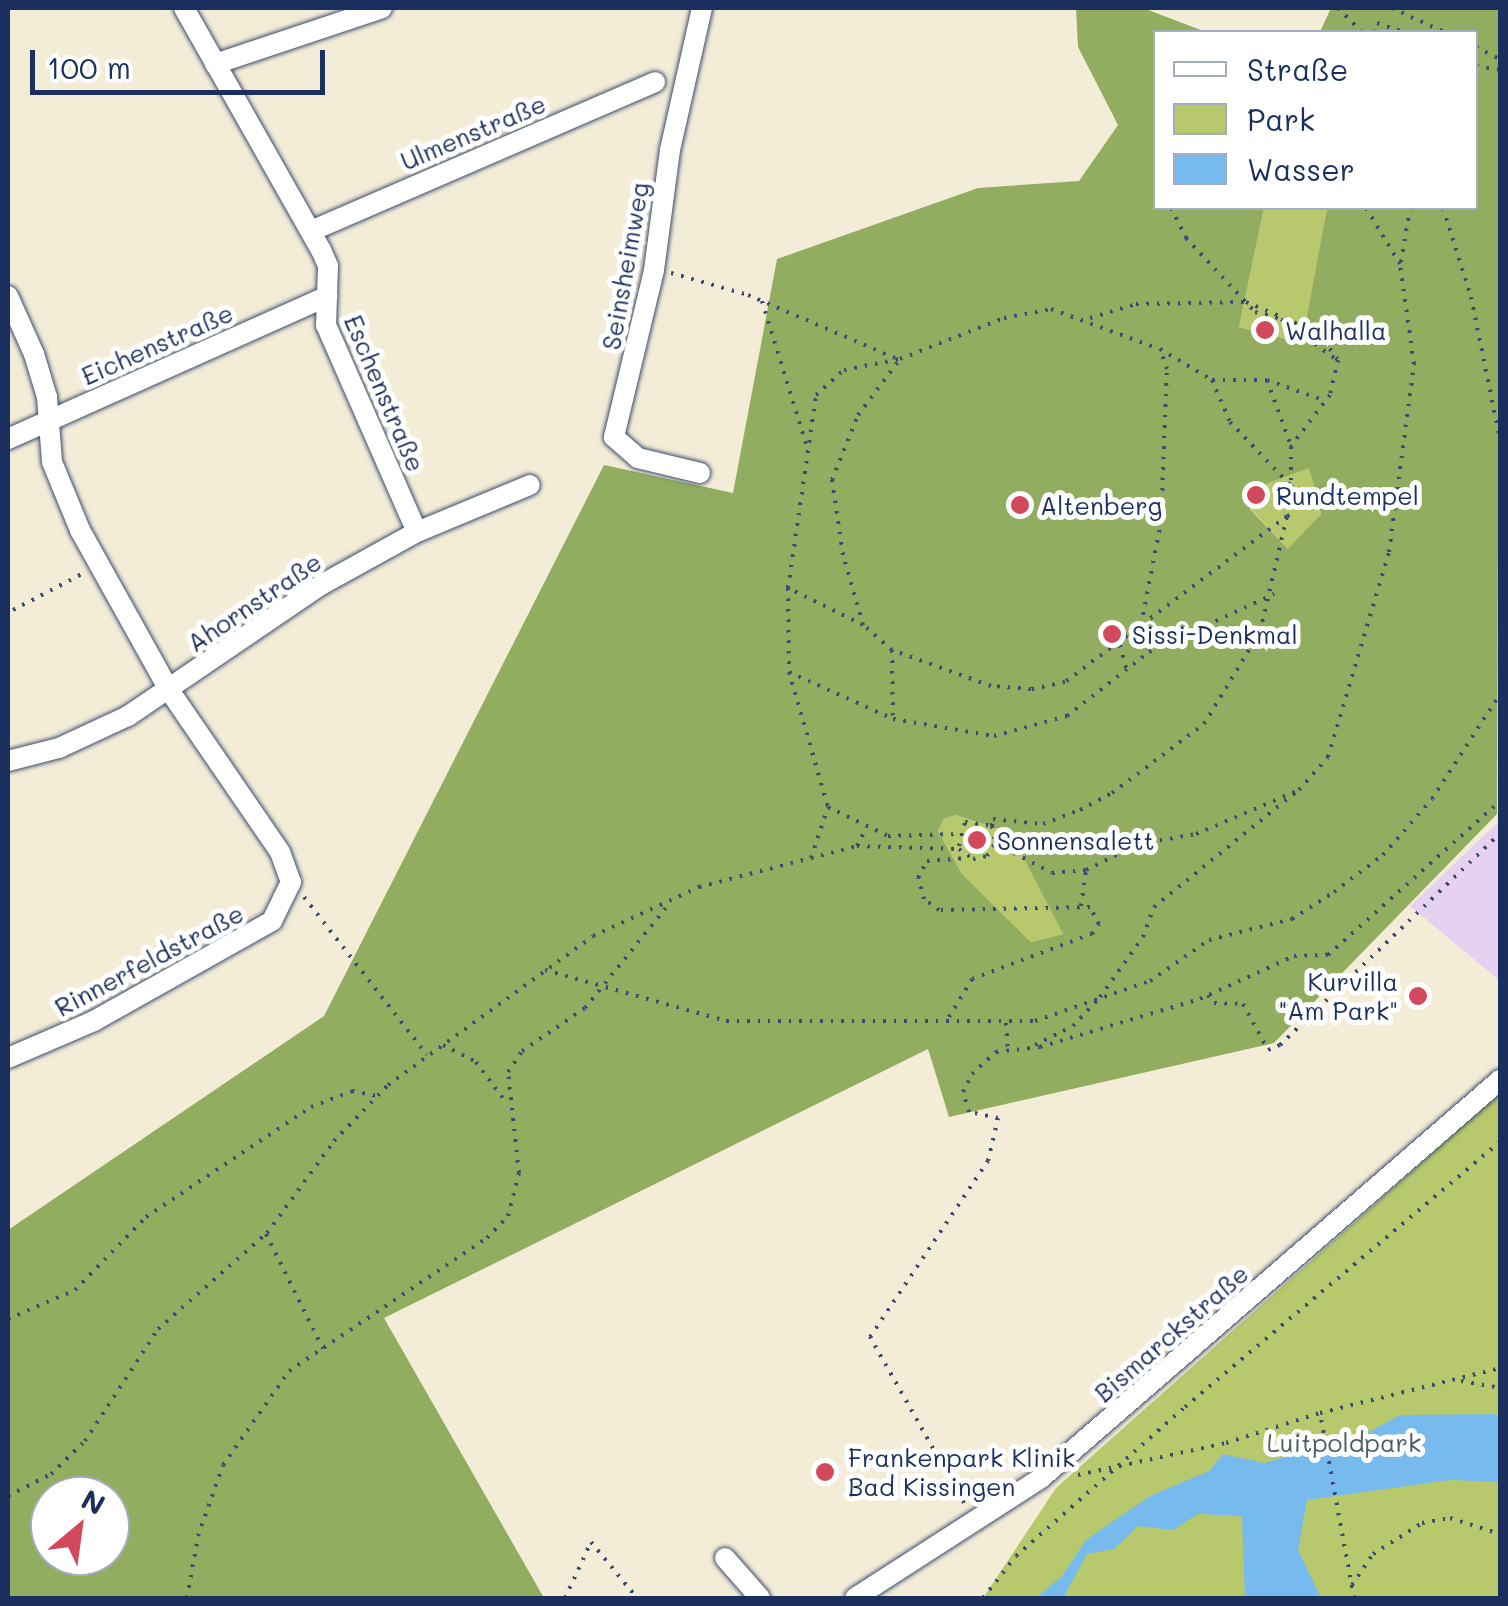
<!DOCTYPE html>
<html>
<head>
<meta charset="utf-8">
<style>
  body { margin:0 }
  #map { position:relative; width:1508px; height:1606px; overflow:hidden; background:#f3edd8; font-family:Mali,sans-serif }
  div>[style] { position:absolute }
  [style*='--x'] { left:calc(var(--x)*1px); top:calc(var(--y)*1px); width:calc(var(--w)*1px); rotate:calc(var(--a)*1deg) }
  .built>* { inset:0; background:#e6d2f0 }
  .green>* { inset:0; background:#b8c96d }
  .forest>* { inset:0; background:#92ad60 }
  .water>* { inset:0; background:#77baed }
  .path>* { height:4px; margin-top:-2px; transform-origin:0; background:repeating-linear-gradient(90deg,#3b4c70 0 2.5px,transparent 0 10.5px) }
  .roads { filter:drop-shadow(0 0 2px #3b4c70) drop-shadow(0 0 2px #3b4c70) }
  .minor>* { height:20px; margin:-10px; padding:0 10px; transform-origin:10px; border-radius:10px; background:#fff }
  .dots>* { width:28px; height:28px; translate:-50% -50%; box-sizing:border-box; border:5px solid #fff; border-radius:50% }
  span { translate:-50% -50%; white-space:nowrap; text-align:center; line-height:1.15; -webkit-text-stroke:10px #fff; paint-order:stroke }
  .street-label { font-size:25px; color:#1b2f5e }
  .poi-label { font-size:25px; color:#1b2f5e }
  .left { translate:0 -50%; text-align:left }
  .right { translate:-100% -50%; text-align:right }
  .park-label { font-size:25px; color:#4a5d62 }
  .frame { position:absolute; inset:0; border:10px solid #1b2f5e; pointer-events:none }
  .legend { position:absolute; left:1153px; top:30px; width:325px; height:180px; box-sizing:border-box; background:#fff; border:2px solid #a4acbf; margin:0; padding:12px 18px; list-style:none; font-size:30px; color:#1b2f5e }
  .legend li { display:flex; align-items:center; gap:20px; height:50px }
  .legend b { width:50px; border:2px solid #a4acbf }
  .north { position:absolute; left:30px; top:1476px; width:100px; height:100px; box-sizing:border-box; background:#fff; border:2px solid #a4acbf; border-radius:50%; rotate:29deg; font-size:28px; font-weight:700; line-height:40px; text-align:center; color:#1b2f5e }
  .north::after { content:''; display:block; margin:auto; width:35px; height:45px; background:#d1495b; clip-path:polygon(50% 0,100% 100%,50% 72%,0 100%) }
  .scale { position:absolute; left:30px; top:50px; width:295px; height:45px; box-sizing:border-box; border:5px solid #1b2f5e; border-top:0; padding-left:12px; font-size:30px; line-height:35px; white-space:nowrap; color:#1b2f5e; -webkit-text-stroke:8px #fff; paint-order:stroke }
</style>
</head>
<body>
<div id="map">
  <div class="built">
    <div style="clip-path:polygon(1500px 820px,1500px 981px,1410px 906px)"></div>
  </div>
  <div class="green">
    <div style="clip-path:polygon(1264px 208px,1327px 208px,1303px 343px,1239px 327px)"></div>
    <div style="clip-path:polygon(1309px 467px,1321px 514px,1289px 550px,1250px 508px,1252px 488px)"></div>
    <div style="clip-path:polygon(956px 815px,1004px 831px,1017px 843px,1063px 934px,1031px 942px,962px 874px,938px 831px,944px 819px)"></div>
    <div style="clip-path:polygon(1500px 1093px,1500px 1598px,983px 1598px,1056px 1488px)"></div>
  </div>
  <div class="forest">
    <div style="clip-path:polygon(evenodd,1076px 8px,1143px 8px,1206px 32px,1156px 32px,1156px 208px,1264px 208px,1239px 327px,1302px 343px,1327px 208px,1476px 208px,1476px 32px,1320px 32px,1331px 8px,1500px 8px,1497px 814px,1274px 1043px,949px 1117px,928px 1049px,384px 1318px,544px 1598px,8px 1598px,8px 1230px,324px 1016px,604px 465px,733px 493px,777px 259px,978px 188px,1079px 181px,1118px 125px,1078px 47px,1076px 8px,1309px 468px,1321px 514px,1288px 549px,1250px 509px,1252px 489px,1309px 468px,1076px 8px,956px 815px,1004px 831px,1016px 843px,1063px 934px,1031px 942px,962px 874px,938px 831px,944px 819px,956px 815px,1076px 8px,50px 1496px,110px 1496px,110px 1556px,50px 1556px,50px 1496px)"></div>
  </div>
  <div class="water">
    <div style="clip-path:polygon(1494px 1414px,1500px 1417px,1500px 1482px,1450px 1480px,1307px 1500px,1298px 1550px,1321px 1598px,1245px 1598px,1242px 1516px,1198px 1514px,1173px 1530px,1138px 1526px,1114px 1549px,1087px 1554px,1063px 1598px,1036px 1598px,1062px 1576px,1086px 1540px,1150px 1496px,1209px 1471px,1223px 1454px,1264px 1463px,1369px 1432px,1400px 1415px)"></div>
  </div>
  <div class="path">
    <div style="--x:1338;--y:8;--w:34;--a:45"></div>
    <div style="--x:1392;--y:8;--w:57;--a:24.8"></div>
    <div style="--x:1375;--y:32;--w:9;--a:-77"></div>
    <div style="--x:1377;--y:23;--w:28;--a:19"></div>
    <div style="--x:1476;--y:47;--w:27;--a:27"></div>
    <div style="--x:1476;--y:66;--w:24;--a:9"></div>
    <div style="--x:1171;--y:208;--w:34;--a:63"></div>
    <div style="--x:1186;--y:238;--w:101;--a:47"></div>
    <div style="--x:1255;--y:312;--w:27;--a:15"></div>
    <div style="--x:1281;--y:319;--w:66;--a:36.3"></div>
    <div style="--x:1443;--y:208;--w:93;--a:72.5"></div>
    <div style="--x:1471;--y:297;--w:146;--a:78.5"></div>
    <div style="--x:1401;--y:262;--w:55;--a:-80.5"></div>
    <div style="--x:671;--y:273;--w:80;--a:15.9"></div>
    <div style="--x:748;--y:295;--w:160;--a:23.2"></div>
    <div style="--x:762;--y:301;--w:150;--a:72.9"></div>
    <div style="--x:1090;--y:318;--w:48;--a:-16.9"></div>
    <div style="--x:1136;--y:304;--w:110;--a:-1"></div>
    <div style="--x:1246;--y:302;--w:77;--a:22.9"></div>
    <div style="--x:1317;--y:332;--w:35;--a:53"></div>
    <div style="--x:1338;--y:360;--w:36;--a:103"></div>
    <div style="--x:1330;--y:395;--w:64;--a:127.4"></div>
    <div style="--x:1212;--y:380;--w:55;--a:0"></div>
    <div style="--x:1267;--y:380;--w:59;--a:19.7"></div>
    <div style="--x:1267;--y:380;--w:70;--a:70"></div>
    <div style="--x:1291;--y:446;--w:40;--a:90"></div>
    <div style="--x:1291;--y:486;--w:30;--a:98"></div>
    <div style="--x:1287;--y:516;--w:277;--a:143.2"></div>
    <div style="--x:1065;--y:682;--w:35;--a:168"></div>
    <div style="--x:1031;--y:689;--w:40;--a:-175.7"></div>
    <div style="--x:991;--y:686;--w:105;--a:-160"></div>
    <div style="--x:892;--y:650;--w:38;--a:-139"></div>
    <div style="--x:863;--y:625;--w:73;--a:-105.9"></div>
    <div style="--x:843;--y:555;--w:76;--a:-98.3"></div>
    <div style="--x:832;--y:480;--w:70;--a:-68.2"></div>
    <div style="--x:858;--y:415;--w:70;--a:-53.1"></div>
    <div style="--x:900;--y:359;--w:112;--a:-21.5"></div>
    <div style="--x:1004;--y:318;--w:48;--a:-10.8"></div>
    <div style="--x:1051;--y:309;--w:116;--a:20.2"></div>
    <div style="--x:1160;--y:349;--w:61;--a:30.8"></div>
    <div style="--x:1212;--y:380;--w:46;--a:66.8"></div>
    <div style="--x:1230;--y:422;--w:88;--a:46.4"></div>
    <div style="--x:1291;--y:486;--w:7;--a:34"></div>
    <div style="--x:788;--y:588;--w:195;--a:-81.7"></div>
    <div style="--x:816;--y:395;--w:38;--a:-42"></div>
    <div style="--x:844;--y:370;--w:57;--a:-11.1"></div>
    <div style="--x:13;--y:610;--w:78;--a:-27.6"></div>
    <div style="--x:863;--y:625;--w:84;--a:-153.7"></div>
    <div style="--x:788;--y:588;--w:84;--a:89.3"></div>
    <div style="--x:789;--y:672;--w:141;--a:73.9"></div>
    <div style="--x:828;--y:807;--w:67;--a:25.8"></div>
    <div style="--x:888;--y:836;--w:69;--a:-1.7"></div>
    <div style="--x:1141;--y:625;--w:105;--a:-79"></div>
    <div style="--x:1161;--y:522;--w:153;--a:-87.8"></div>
    <div style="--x:1167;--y:369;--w:21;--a:-109"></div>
    <div style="--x:1120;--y:645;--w:24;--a:75"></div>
    <div style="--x:892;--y:650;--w:69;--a:89.2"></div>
    <div style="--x:789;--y:672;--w:114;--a:24.3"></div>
    <div style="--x:893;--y:719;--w:102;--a:9.6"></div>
    <div style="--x:994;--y:736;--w:76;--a:-15.3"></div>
    <div style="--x:1067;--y:716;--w:104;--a:-38"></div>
    <div style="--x:1149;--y:652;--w:138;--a:-24.9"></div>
    <div style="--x:992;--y:826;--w:17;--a:80"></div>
    <div style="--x:995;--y:843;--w:64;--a:27.8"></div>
    <div style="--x:1052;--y:873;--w:34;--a:-5"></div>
    <div style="--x:1086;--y:870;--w:59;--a:-26.1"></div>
    <div style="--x:1139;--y:844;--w:58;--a:-10"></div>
    <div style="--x:1196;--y:834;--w:112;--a:-23.1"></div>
    <div style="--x:1299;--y:790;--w:44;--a:-48.7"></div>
    <div style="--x:1328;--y:757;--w:214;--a:-73.4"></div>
    <div style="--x:1389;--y:552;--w:190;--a:-82.4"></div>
    <div style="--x:1414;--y:364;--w:101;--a:-98"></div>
    <div style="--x:1400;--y:264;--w:66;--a:-121.3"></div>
    <div style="--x:992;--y:826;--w:7;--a:-82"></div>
    <div style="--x:993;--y:819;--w:50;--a:5.7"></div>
    <div style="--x:1043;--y:824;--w:40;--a:-21"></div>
    <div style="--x:1080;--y:810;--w:36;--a:-28"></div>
    <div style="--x:1112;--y:793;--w:115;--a:-36.9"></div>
    <div style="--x:1204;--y:724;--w:108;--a:-58.7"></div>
    <div style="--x:1260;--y:632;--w:119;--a:-76.9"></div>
    <div style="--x:1287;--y:516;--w:8;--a:-23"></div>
    <div style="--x:857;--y:846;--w:18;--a:-63"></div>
    <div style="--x:959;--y:846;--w:25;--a:-76"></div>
    <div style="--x:965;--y:822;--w:27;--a:8"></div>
    <div style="--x:811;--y:858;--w:54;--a:-71.6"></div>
    <div style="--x:304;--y:897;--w:200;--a:52.1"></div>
    <div style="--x:1081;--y:906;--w:35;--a:-82"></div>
    <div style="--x:545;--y:970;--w:188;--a:15.7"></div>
    <div style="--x:726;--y:1021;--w:309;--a:0"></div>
    <div style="--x:1035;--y:1021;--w:122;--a:-19.2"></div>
    <div style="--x:1150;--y:981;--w:72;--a:-34.8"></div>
    <div style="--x:1209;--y:940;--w:86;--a:-14.2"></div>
    <div style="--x:1292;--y:919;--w:50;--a:-32.7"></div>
    <div style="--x:1334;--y:892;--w:61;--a:-37.1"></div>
    <div style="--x:1383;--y:855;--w:74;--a:-48.8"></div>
    <div style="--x:1432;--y:799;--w:125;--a:-57.1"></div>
    <div style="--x:1208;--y:995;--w:10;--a:53"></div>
    <div style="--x:1214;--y:1003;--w:29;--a:2"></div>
    <div style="--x:1243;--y:1004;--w:52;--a:61.5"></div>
    <div style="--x:1268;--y:1050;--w:13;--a:-23"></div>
    <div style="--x:1280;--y:1045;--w:306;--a:-43.9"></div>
    <div style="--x:949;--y:1017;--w:44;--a:-58.8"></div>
    <div style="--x:972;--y:979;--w:128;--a:-20.6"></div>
    <div style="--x:1092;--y:934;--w:12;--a:-55"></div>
    <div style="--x:1099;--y:924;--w:19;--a:-118"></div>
    <div style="--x:1090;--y:907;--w:151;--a:178.9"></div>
    <div style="--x:939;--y:910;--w:19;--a:-144"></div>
    <div style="--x:924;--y:899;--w:22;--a:-106"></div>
    <div style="--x:918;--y:878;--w:19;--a:-62"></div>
    <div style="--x:927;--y:861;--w:41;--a:-4.2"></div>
    <div style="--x:1006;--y:1023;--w:28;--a:86"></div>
    <div style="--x:443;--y:1045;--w:37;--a:27"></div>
    <div style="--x:476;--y:1062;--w:49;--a:53.4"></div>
    <div style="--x:1035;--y:1045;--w:42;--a:-26.6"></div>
    <div style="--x:1073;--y:1026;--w:40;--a:-47"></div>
    <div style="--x:1100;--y:997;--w:74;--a:-54.4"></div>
    <div style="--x:1143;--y:937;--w:32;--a:-70"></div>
    <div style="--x:1154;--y:907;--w:181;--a:-39"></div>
    <div style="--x:266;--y:1234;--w:128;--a:63.6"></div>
    <div style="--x:8;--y:1319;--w:73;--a:-23.4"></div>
    <div style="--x:75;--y:1290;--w:102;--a:-45.8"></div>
    <div style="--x:146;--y:1217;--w:198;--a:-33.7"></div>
    <div style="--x:311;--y:1107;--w:44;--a:-21.3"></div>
    <div style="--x:352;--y:1091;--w:25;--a:11"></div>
    <div style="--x:1461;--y:1381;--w:40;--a:10"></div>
    <div style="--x:1078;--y:1475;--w:151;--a:-12.2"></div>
    <div style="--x:1226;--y:1443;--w:99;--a:-17.7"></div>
    <div style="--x:8;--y:1496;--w:48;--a:-27.1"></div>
    <div style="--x:51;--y:1474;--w:47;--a:-44.1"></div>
    <div style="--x:85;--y:1441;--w:134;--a:-56.9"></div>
    <div style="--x:158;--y:1329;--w:145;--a:-41.4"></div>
    <div style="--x:267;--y:1233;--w:114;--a:-53.9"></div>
    <div style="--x:334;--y:1141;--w:78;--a:-46"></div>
    <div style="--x:388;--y:1085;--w:253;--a:-36"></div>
    <div style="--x:593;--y:936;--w:117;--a:-24.8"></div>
    <div style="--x:699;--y:887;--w:163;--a:-14.5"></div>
    <div style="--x:857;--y:846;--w:102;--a:1.7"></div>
    <div style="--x:959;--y:849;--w:17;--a:36"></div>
    <div style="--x:973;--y:859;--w:14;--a:-12"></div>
    <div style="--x:987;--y:856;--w:15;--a:-58"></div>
    <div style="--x:964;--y:1503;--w:191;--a:-119.5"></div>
    <div style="--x:870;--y:1337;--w:212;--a:-56.2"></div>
    <div style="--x:988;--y:1161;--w:44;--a:-76.9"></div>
    <div style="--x:998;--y:1118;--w:30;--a:-168"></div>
    <div style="--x:969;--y:1112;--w:21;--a:-107"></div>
    <div style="--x:963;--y:1092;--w:20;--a:-63"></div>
    <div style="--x:972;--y:1074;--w:33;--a:-43"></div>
    <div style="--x:996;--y:1052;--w:44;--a:-6.5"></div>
    <div style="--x:1040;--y:1047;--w:167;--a:-16.7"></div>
    <div style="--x:1200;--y:999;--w:103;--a:-24.6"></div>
    <div style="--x:1294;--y:956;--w:34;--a:-2"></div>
    <div style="--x:1328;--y:955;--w:231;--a:-41.8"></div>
    <div style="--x:1352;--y:1585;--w:37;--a:-56"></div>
    <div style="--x:1373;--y:1554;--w:58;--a:-32.3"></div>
    <div style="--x:1422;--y:1523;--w:28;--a:-10"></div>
    <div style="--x:1450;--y:1518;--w:52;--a:17.7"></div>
    <div style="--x:187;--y:1598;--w:63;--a:-79.9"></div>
    <div style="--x:198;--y:1536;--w:75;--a:-70.6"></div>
    <div style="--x:223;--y:1465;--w:115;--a:-54.9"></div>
    <div style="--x:289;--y:1371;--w:239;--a:-33.9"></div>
    <div style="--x:487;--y:1238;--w:30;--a:-46"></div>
    <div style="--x:508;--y:1216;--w:44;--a:-75.7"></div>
    <div style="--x:519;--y:1173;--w:102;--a:-96.2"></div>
    <div style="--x:508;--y:1072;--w:25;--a:-56"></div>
    <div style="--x:522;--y:1051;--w:76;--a:-34.3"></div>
    <div style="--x:585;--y:1008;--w:134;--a:-51.1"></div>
    <div style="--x:565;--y:1598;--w:62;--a:-65.1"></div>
    <div style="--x:591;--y:1542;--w:72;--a:50.6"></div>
    <div style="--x:983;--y:1598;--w:53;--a:-51.8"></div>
    <div style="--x:1016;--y:1556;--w:225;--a:-41.4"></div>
    <div style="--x:1185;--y:1407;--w:412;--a:-40.1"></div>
    <div style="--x:1354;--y:1598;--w:188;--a:-100.4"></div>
    <div style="--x:1320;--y:1413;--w:186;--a:-14"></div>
  </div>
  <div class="roads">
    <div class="minor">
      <div style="--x:184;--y:8;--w:278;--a:60.5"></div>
      <div style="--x:321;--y:250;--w:17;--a:66"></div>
      <div style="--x:328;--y:266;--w:59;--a:91.9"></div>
      <div style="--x:326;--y:325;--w:226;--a:66.3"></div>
      <div style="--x:215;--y:64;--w:176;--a:-18.5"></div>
      <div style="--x:311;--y:231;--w:375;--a:-23.4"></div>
      <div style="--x:8;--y:296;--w:64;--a:65.9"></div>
      <div style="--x:34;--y:354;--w:45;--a:73.2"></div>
      <div style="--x:47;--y:397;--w:65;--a:85.6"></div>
      <div style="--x:52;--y:462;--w:74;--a:67.6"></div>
      <div style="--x:80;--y:530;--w:183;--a:60.9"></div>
      <div style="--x:169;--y:690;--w:196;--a:55.6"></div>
      <div style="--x:280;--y:852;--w:32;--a:70"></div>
      <div style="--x:291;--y:882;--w:43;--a:116"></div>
      <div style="--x:272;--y:921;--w:204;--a:150.7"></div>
      <div style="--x:94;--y:1021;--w:94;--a:156.7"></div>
      <div style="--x:8;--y:439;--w:350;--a:-24.1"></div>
      <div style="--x:700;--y:473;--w:64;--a:-166.4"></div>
      <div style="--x:638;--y:458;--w:32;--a:-139"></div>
      <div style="--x:614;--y:437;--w:172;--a:-76.5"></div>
      <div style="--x:654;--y:270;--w:121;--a:-82.4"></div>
      <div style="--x:670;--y:150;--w:146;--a:-77.3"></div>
      <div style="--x:8;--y:761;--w:53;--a:-14.3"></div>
      <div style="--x:59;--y:748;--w:76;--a:-24.9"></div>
      <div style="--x:128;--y:716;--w:233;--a:-34.2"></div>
      <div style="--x:321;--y:585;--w:110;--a:-28.9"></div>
      <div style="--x:417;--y:532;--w:122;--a:-22.6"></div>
      <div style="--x:725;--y:1558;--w:53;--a:48.8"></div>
      <div style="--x:855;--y:1598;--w:221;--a:-32.8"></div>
      <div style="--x:1041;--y:1478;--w:608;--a:-40.93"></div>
    </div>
  </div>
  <div class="dots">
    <div style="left:1265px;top:330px;background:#d1495b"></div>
    <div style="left:1256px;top:495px;background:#d1495b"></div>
    <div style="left:1020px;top:505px;background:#d1495b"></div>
    <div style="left:1112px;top:634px;background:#d1495b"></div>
    <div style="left:977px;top:840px;background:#d1495b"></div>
    <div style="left:1418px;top:996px;background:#d1495b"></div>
    <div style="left:825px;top:1472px;background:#d1495b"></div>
  </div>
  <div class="street-label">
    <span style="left:473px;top:132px;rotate:-23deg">Ulmenstraße</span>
    <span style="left:625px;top:266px;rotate:-80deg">Seinsheimweg</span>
    <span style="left:157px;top:344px;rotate:-24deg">Eichenstraße</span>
    <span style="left:385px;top:393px;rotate:67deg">Eschenstraße</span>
    <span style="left:254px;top:602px;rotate:-34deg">Ahornstraße</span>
    <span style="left:149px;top:960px;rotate:-28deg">Rinnerfeldstraße</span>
    <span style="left:1171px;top:1333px;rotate:-41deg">Bismarckstraße</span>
  </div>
  <div class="poi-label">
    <span class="left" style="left:1285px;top:330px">Walhalla</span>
    <span class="left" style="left:1276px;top:495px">Rundtempel</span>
    <span class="left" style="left:1040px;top:505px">Altenberg</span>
    <span class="left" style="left:1132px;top:634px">Sissi-Denkmal</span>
    <span class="left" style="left:997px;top:840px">Sonnensalett</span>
    <span class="right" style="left:1398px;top:996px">Kurvilla<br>"Am Park"</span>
    <span class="left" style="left:848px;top:1472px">Frankenpark Klinik<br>Bad Kissingen</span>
  </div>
  <div class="park-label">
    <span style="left:1344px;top:1442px">Luitpoldpark</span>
  </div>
  <div class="frame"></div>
  <ul class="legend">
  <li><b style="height:12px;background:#fff"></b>Straße</li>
  <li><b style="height:28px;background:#b8c96d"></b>Park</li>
  <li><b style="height:28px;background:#77baed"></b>Wasser</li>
  </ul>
  <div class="north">N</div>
  <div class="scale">100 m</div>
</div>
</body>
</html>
